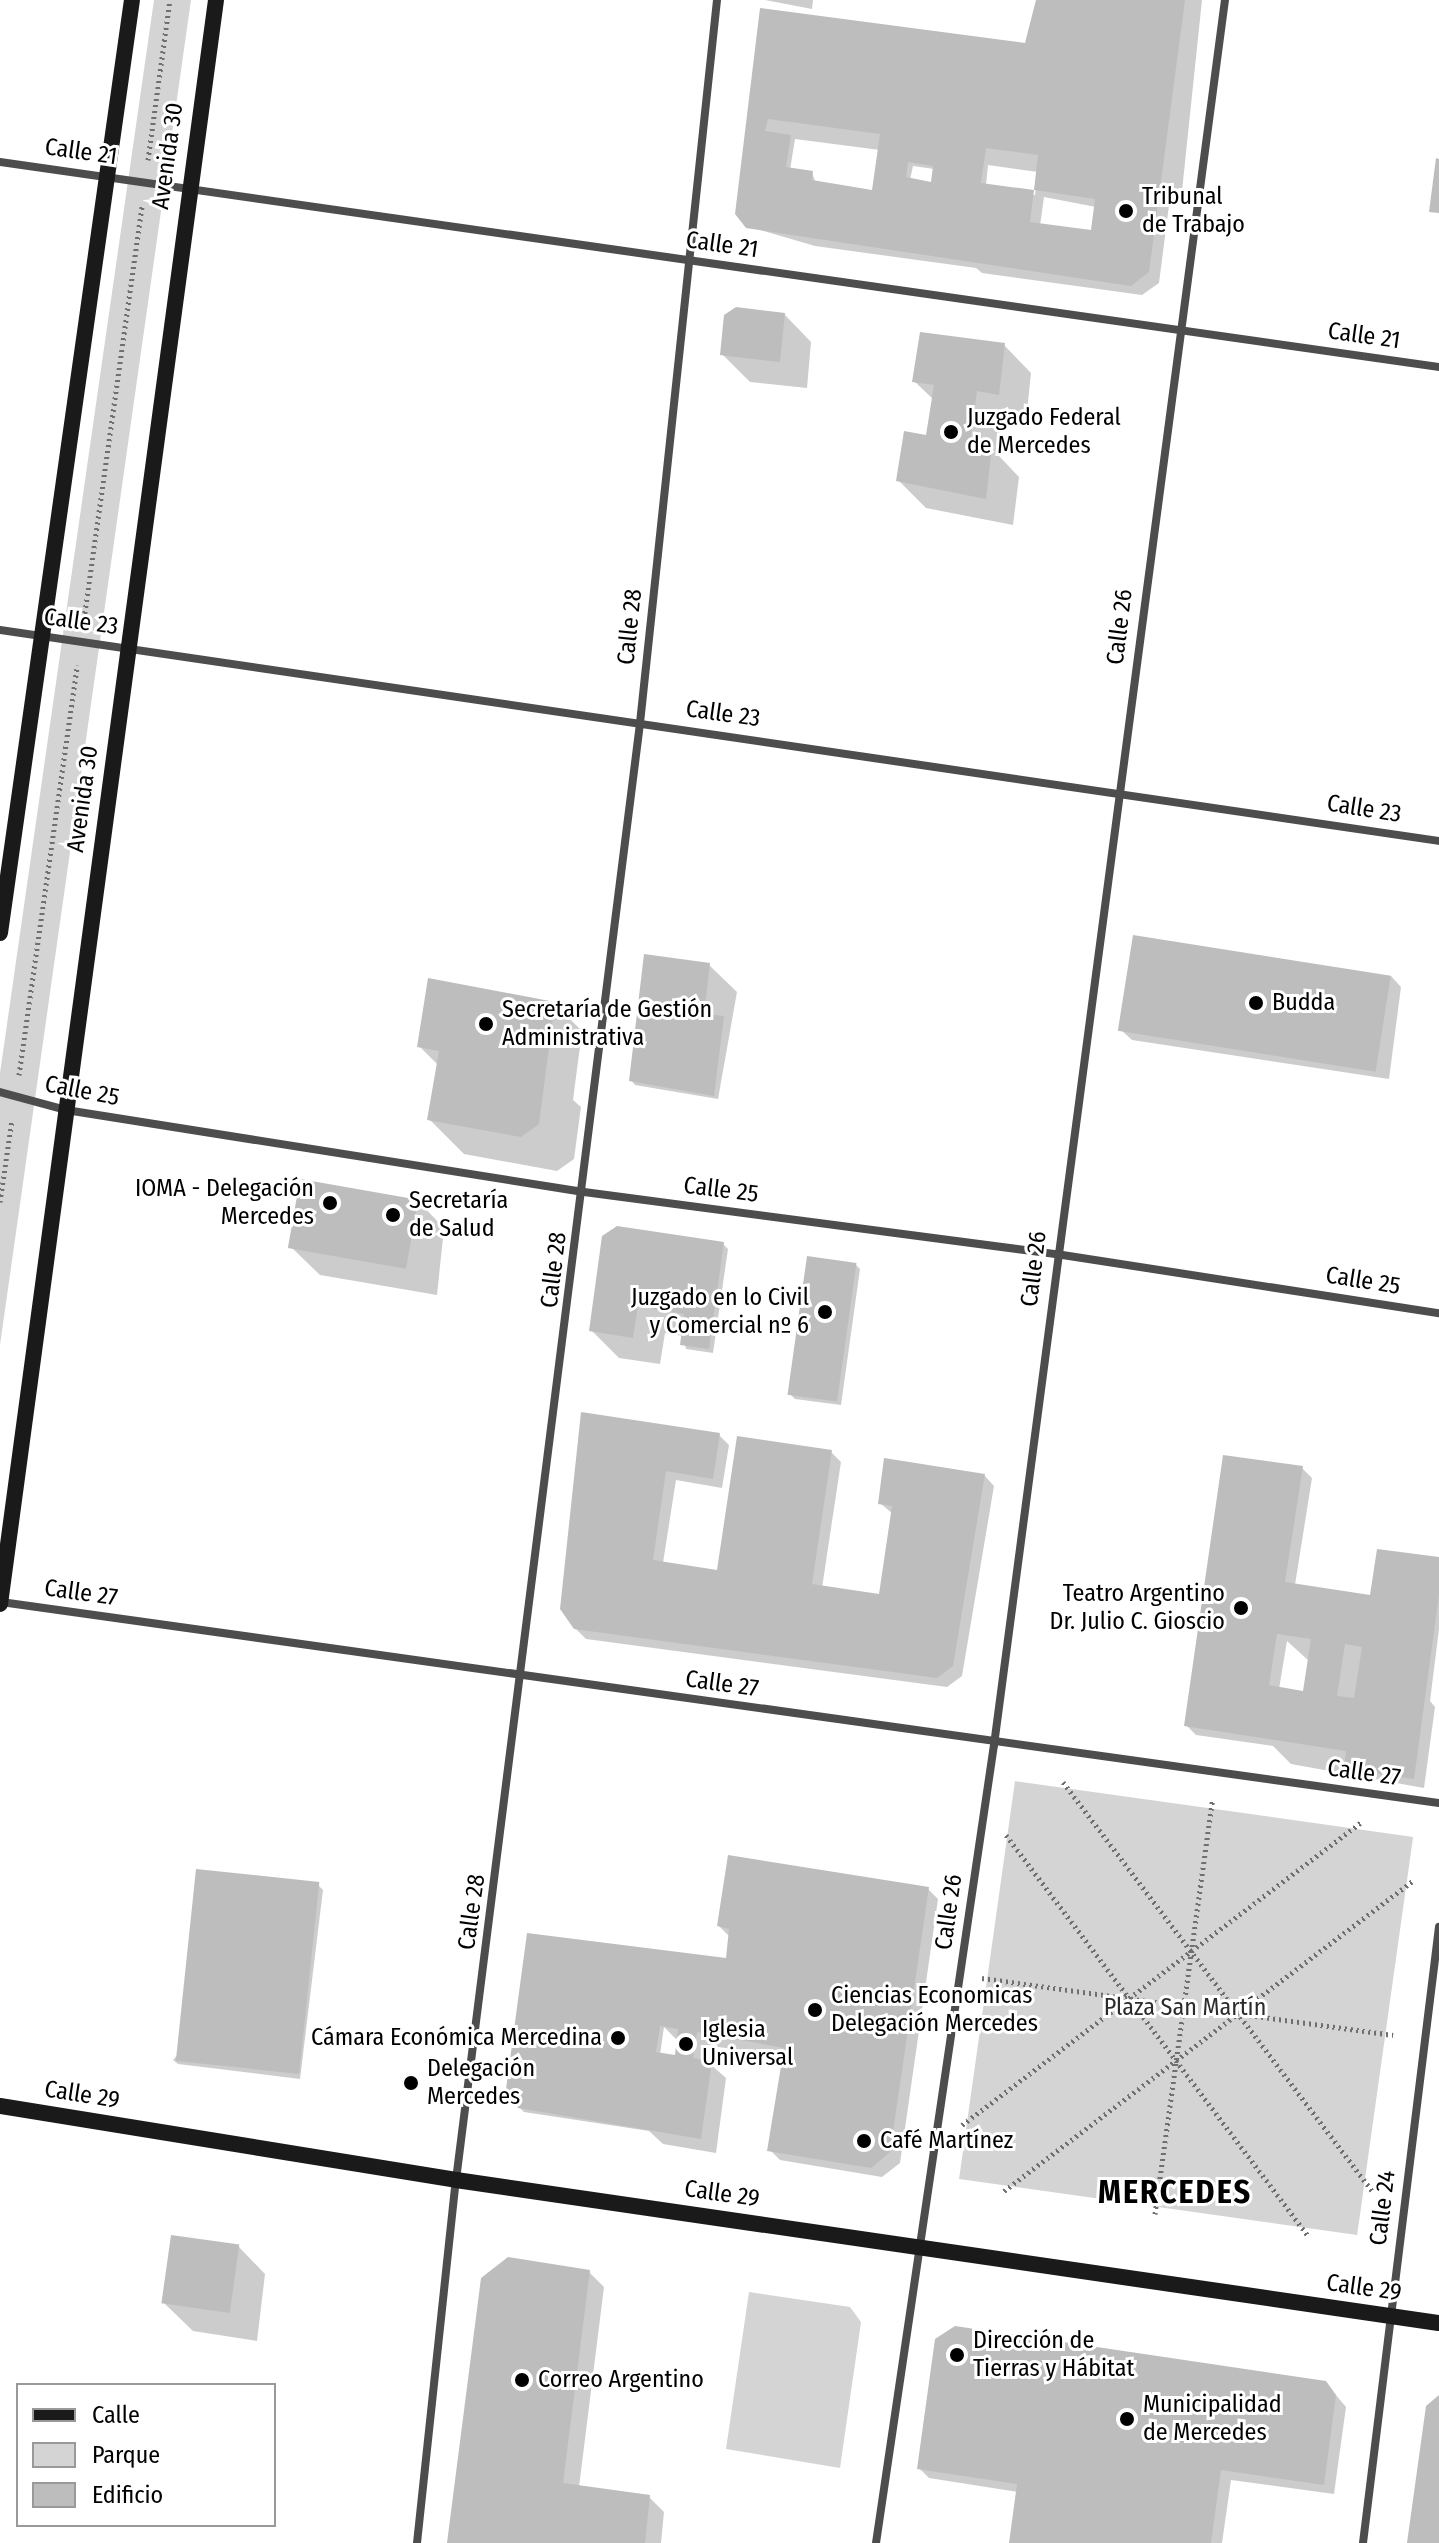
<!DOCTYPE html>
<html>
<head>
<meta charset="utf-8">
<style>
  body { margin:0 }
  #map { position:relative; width:1439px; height:2543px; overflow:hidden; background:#fff; font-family:"Fira Sans Condensed",sans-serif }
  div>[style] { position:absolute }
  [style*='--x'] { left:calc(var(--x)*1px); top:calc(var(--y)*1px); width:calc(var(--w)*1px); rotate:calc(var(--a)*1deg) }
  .green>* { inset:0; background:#d4d4d4; transform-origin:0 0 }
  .shadow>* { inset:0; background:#0003 }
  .building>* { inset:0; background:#bdbdbd; transform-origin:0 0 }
  .path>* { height:5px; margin-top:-2.5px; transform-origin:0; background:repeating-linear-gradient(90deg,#6f6f6f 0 2px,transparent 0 6px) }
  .street>* { height:8px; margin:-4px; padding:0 4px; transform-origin:4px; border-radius:4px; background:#4d4d4d }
  .secondary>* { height:16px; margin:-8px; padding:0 8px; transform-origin:8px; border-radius:8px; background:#1a1a1a }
  .dots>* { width:22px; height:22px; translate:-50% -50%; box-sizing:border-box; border:4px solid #fff; border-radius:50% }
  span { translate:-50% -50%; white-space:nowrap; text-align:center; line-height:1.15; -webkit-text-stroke:6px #fff; paint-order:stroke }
  .street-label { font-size:24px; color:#000 }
  .poi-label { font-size:24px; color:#000 }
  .left { translate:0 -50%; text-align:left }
  .right { translate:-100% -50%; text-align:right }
  .park-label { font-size:24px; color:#2b2b2b }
  .district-label { font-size:32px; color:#000; font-weight:700; letter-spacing:2px }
  .legend { position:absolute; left:16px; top:2383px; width:260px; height:144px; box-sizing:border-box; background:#fff; border:2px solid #999; margin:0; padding:10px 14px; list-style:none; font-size:24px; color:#000 }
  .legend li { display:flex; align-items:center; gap:16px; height:40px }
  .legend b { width:40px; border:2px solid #999 }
</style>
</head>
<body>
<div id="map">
  <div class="green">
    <div style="clip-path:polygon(154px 0,191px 0,0 1345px,0 1073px)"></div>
    <div style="left:1015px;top:1781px;width:402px;height:402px;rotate:8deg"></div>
    <div style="clip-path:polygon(749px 2292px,850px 2307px,861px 2322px,840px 2468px,726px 2449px)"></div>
  </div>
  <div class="shadow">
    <div style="clip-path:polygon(765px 0,813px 0,812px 9px)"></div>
    <div style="clip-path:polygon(evenodd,1038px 0,1202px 0,1182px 191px,1171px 190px,1159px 283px,1142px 295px,982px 273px,976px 268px,815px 246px,747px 226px,762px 11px,1031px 46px,1038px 0,795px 139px,880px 150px,874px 192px,816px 183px,812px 173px,790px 170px,795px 139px,1038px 0,988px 165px,1038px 172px,1035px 195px,986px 185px,988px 165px,1038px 0,913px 166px,934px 169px,932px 184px,910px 180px,913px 166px,1038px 0,1044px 197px,1096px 207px,1093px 233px,1040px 226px,1044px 197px)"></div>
    <div style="clip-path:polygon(784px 314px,811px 342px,807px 388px,750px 382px,722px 354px)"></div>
    <div style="clip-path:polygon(1004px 345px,1031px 373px,1026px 421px,1004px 418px,999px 456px,1019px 477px,1013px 525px,926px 508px,899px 481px,928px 438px,934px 400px,914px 381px)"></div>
    <div style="clip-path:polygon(709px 965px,737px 992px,718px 1099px,635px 1085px,631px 1080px)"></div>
    <div style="clip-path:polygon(1391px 976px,1401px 987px,1389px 1079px,1132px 1040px,1121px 1030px)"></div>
    <div style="clip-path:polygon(554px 1003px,582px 1031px,573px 1100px,581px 1107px,574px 1159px,557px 1171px,464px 1154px,429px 1119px,438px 1065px,419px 1046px)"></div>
    <div style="clip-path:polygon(417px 1200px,444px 1228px,437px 1295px,320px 1275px,292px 1248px)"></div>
    <div style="clip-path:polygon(723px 1244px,728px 1249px,713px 1353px,686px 1349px,683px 1336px,665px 1333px,660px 1364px,619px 1358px,592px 1331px)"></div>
    <div style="clip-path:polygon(856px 1265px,860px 1269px,841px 1405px,795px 1399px,790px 1394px)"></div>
    <div style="clip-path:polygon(583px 1414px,719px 1435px,729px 1445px,722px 1488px,676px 1480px,663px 1563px,719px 1572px,831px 1452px,841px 1462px,822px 1588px,881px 1597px,893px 1514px,880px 1503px,984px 1475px,994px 1486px,962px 1676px,947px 1687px,586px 1639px,575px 1628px)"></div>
    <div style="clip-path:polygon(evenodd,1302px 1468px,1312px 1478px,1295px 1585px,1371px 1599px,1439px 1559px,1439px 1629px,1430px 1701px,1435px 1707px,1424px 1788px,1291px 1764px,1273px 1746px,1196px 1735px,1186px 1725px,1302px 1468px,1287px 1641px,1309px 1661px,1304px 1693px,1279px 1689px,1287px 1641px)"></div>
    <div style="clip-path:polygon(318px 1885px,323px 1890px,300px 2079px,178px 2064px,173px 2060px)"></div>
    <div style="clip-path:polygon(evenodd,928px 1889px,938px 1899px,900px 2163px,882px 2177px,780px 2160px,770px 2150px,784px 2056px,711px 2046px,709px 2063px,726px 2078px,716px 2153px,663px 2144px,649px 2131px,524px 2112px,519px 2107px,727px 1960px,730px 1937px,719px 1926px,928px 1889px,664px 2027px,679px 2042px,676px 2057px,660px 2055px,664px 2027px)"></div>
    <div style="clip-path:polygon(238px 2246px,265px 2274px,257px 2341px,193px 2331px,165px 2304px)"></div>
    <div style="clip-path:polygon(589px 2272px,604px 2287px,579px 2487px,649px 2497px,664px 2512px,661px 2543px,450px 2543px)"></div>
    <div style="clip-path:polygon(1325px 2382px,1346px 2407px,1334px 2494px,1231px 2480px,1222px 2543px,1011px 2543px,1018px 2492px,929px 2478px,919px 2468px)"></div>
  </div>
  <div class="building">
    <div style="clip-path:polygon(evenodd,1036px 0,1185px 0,1149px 272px,1131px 286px,746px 228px,735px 214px,760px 8px,1025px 43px,1036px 0,768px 119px,880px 134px,872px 190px,812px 180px,813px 171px,786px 167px,791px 135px,765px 131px,768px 119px,1036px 0,986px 148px,1038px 155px,1034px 190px,1095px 199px,1091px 230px,1030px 222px,1034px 190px,981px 183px,986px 148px,1036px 0,908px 162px,933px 166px,931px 182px,906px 177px,908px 162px)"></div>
    <div style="clip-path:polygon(1436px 158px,1439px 159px,1439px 213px,1429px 212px)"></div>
    <div style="clip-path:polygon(736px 307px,785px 313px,780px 362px,720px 355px,724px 315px)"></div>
    <div style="clip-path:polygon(920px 332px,1005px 343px,999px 395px,977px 391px,970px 443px,992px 447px,986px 499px,896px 481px,904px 431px,926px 435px,934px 385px,912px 382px)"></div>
    <div style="left:1133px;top:935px;width:261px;height:97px;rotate:9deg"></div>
    <div style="clip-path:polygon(644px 954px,710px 963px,704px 1014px,724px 1016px,714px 1096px,629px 1081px)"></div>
    <div style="clip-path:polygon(428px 978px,555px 1002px,539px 1124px,521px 1137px,427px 1120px,439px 1051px,417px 1047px)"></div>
    <div style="left:300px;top:1179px;width:120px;height:70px;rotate:10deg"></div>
    <div style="clip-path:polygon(617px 1226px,724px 1242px,709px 1349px,680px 1345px,684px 1314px,638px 1306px,633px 1338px,589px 1331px,602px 1236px)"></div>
    <div style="left:807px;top:1256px;width:50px;height:140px;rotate:8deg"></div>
    <div style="clip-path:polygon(581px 1412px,720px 1433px,713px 1479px,666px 1471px,653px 1560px,717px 1570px,737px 1436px,832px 1450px,812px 1584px,879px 1594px,892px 1506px,878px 1504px,884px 1458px,985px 1474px,953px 1666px,937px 1678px,574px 1629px,560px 1609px)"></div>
    <div style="clip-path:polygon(evenodd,1223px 1455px,1303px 1466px,1285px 1582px,1370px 1595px,1377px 1549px,1439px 1557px,1439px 1595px,1414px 1779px,1344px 1768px,1346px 1751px,1184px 1726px,1223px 1455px,1277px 1634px,1311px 1639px,1303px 1691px,1269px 1685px,1277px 1634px,1223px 1455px,1345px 1644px,1362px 1647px,1354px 1698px,1337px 1696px,1345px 1644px)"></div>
    <div style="clip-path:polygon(evenodd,728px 1855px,929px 1887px,890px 2152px,871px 2168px,767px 2151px,784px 2048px,697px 2032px,693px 2058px,712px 2061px,701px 2139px,518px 2108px,506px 2089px,527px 1933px,726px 1958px,729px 1929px,717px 1926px,728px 1855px,660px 2026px,678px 2029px,675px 2055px,656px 2052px,660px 2026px)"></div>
    <div style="left:196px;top:1869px;width:124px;height:193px;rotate:6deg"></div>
    <div style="left:171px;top:2235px;width:69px;height:69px;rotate:8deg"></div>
    <div style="clip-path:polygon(508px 2257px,590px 2270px,563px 2483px,650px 2495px,645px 2543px,447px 2543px,481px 2278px)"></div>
    <div style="clip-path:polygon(955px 2326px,1326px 2381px,1336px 2395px,1324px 2485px,1221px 2470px,1211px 2543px,1009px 2543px,1017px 2484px,917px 2469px,935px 2339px)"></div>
    <div style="clip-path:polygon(1439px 2395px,1439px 2543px,1407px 2543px,1426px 2406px)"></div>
  </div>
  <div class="path">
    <div style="--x:148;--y:160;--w:162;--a:-82.2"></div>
    <div style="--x:84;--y:619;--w:418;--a:-82"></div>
    <div style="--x:19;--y:1075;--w:414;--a:-81.9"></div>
    <div style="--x:0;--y:1202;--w:83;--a:-81.7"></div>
    <div style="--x:1063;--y:1782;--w:514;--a:52.91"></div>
    <div style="--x:1006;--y:1835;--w:503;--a:52.99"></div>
    <div style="--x:982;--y:1978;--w:415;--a:7.9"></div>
    <div style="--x:962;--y:2125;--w:503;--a:-37.17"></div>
    <div style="--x:1004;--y:2191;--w:515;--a:-37.18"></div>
    <div style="--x:1155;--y:2214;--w:417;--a:-82.1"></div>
  </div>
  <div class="street">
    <div style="--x:0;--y:162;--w:1454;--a:8.11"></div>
    <div style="--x:0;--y:630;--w:1454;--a:8.34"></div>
    <div style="--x:0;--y:1092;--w:68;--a:15.3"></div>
    <div style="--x:66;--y:1110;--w:524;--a:9"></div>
    <div style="--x:584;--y:1192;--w:476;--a:7.5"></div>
    <div style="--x:1056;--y:1254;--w:388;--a:8.8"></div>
    <div style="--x:1;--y:1602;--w:1452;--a:7.96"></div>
    <div style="--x:417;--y:2543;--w:365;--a:-83.9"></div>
    <div style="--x:456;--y:2180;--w:1469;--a:-82.8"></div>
    <div style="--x:640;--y:723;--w:727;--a:-83.92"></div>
    <div style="--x:876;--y:2543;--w:807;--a:-81.59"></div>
    <div style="--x:994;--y:1745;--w:1760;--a:-82.46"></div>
    <div style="--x:1363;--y:2543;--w:621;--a:-82.97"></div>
  </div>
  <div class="secondary">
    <div style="--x:0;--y:933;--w:942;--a:-81.95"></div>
    <div style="--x:0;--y:1604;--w:1618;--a:-82.33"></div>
    <div style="--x:0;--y:2106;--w:462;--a:9.2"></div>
    <div style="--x:456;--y:2180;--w:993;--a:8.28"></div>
  </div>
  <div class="dots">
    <div style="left:1126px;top:211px;background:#000"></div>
    <div style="left:951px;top:432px;background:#000"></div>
    <div style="left:1256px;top:1003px;background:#000"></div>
    <div style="left:486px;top:1024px;background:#000"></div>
    <div style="left:330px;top:1203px;background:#000"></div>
    <div style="left:393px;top:1215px;background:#000"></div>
    <div style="left:825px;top:1312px;background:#000"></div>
    <div style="left:1241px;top:1608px;background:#000"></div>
    <div style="left:815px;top:2010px;background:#000"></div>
    <div style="left:618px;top:2038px;background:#000"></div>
    <div style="left:686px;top:2044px;background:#000"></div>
    <div style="left:411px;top:2083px;background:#000"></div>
    <div style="left:864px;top:2141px;background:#000"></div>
    <div style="left:957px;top:2355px;background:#000"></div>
    <div style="left:522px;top:2380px;background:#000"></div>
    <div style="left:1127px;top:2419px;background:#000"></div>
  </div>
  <div class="street-label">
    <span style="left:81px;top:152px;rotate:8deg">Calle 21</span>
    <span style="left:168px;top:156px;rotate:-82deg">Avenida 30</span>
    <span style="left:722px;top:245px;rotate:8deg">Calle 21</span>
    <span style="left:1364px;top:336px;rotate:8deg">Calle 21</span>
    <span style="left:81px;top:622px;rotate:8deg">Calle 23</span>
    <span style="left:630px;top:627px;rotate:-84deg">Calle 28</span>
    <span style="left:1120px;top:627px;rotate:-83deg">Calle 26</span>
    <span style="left:723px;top:714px;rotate:8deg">Calle 23</span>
    <span style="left:83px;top:799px;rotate:-82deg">Avenida 30</span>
    <span style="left:1364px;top:809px;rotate:9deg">Calle 23</span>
    <span style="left:82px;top:1091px;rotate:11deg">Calle 25</span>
    <span style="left:721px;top:1190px;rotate:7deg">Calle 25</span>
    <span style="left:1034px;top:1269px;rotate:-83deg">Calle 26</span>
    <span style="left:554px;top:1270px;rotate:-83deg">Calle 28</span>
    <span style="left:1363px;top:1281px;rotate:9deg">Calle 25</span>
    <span style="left:81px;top:1593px;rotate:8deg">Calle 27</span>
    <span style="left:722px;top:1684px;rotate:8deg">Calle 27</span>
    <span style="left:1364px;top:1773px;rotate:8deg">Calle 27</span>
    <span style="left:472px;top:1912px;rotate:-82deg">Calle 28</span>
    <span style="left:949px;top:1912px;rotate:-82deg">Calle 26</span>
    <span style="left:82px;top:2095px;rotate:9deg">Calle 29</span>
    <span style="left:722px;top:2194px;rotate:8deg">Calle 29</span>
    <span style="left:1383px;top:2208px;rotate:-83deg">Calle 24</span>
    <span style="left:1364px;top:2288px;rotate:8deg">Calle 29</span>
  </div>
  <div class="poi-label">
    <span class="left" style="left:1142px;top:211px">Tribunal<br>de Trabajo</span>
    <span class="left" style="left:967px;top:432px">Juzgado Federal<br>de Mercedes</span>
    <span class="left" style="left:1272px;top:1003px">Budda</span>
    <span class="left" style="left:502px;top:1024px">Secretaría de Gestión<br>Administrativa</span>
    <span class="right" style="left:314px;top:1203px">IOMA - Delegación<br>Mercedes</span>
    <span class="left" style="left:409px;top:1215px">Secretaría<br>de Salud</span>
    <span class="right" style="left:809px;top:1312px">Juzgado en lo Civil<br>y Comercial nº 6</span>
    <span class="right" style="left:1225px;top:1608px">Teatro Argentino<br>Dr. Julio C. Gioscio</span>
    <span class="left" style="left:831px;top:2010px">Ciencias Economicas<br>Delegación Mercedes</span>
    <span class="left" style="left:702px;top:2044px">Iglesia<br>Universal</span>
    <span class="right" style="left:602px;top:2038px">Cámara Económica Mercedina</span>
    <span class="left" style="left:427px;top:2083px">Delegación<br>Mercedes</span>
    <span class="left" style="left:880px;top:2141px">Café Martínez</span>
    <span class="left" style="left:973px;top:2355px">Dirección de<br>Tierras y Hábitat</span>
    <span class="left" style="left:538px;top:2380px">Correo Argentino</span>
    <span class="left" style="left:1143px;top:2419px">Municipalidad<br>de Mercedes</span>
  </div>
  <div class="park-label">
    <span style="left:1185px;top:2008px">Plaza San Martín</span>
  </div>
  <div class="district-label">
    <span style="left:1175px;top:2192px">MERCEDES</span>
  </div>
  <ul class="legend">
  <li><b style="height:10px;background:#1a1a1a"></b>Calle</li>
  <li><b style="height:22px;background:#d4d4d4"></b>Parque</li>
  <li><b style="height:22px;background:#bdbdbd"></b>Edificio</li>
  </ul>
</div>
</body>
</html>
